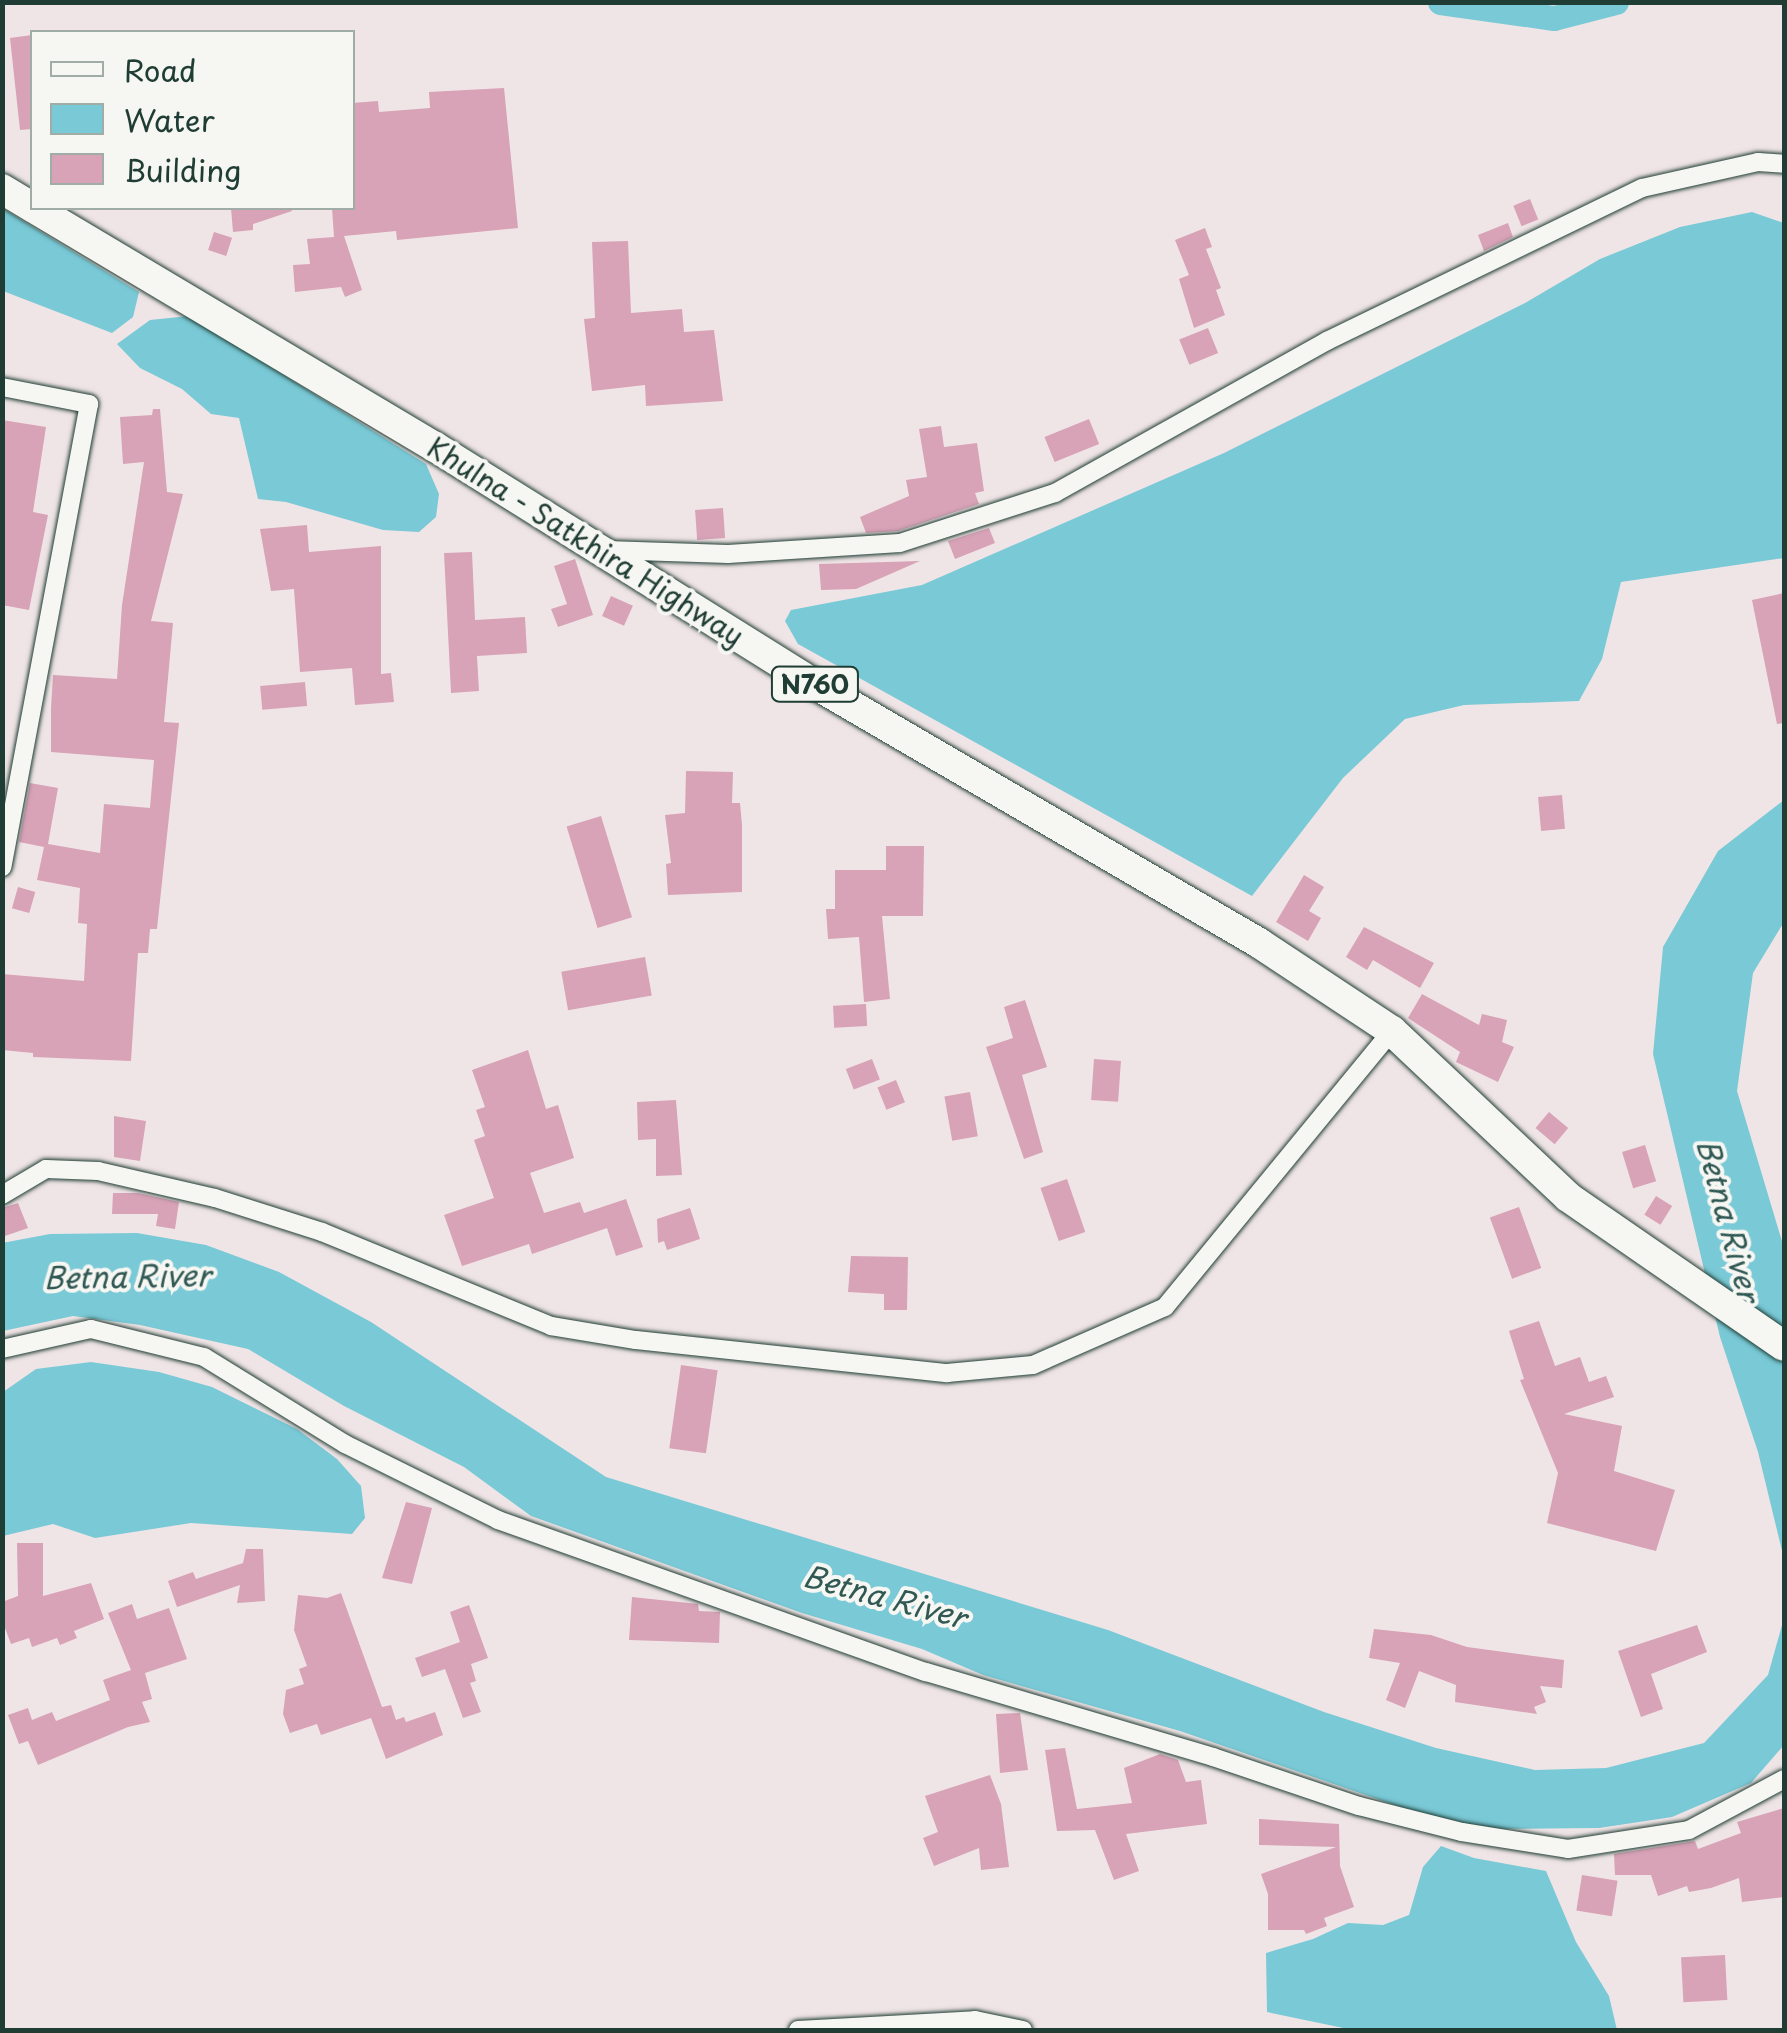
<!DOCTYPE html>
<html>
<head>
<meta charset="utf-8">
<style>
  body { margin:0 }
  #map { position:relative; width:1787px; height:2033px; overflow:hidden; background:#f0e5e6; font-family:"Playpen Sans",sans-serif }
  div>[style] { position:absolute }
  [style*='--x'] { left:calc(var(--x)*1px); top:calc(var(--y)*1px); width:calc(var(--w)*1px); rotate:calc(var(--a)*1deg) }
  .water>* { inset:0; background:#7ac9d6 }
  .canal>* { height:25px; margin:-12.5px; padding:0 12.5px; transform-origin:12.5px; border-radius:12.5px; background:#7ac9d6 }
  .building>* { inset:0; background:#d8a2b7; transform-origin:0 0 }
  .roads { filter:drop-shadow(0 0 2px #1f3d34) drop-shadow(0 0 2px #1f3d34) }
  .minor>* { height:18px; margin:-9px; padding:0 9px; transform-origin:9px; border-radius:9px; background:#f6f6f2 }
  .trunk>* { height:30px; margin:-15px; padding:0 15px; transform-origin:15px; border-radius:15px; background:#f6f6f2 }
  span { translate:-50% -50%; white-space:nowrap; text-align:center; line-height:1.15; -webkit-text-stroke:8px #f6f6f2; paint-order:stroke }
  .shield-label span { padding:2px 8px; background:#f6f6f2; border:2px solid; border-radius:8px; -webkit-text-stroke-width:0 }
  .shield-label { font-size:25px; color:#1f3d34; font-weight:700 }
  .street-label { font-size:28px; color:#1f3d34 }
  .water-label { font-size:30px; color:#315954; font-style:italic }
  .frame { position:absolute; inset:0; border:5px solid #1f3d34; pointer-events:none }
  .legend { position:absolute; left:30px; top:30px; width:325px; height:180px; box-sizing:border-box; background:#f6f6f2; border:2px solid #a0aca6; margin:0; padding:12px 18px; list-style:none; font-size:30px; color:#1f3d34 }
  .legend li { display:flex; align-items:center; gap:20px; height:50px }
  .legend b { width:50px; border:2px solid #a0aca6 }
</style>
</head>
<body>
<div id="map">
  <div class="water">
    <div style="clip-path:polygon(2px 208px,139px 292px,133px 317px,112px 333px,3px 291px)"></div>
    <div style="clip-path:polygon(1752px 212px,1784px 223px,1784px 558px,1621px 582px,1602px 659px,1579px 701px,1464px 705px,1405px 719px,1343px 778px,1252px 896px,798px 644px,785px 621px,791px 610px,922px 585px,1224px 453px,1525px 303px,1600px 259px,1680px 227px)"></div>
    <div style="clip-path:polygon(189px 316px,426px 464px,439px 494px,436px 517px,419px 532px,383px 530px,286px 502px,258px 499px,239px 418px,211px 414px,182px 389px,140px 368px,117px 344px,150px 320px)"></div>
    <div style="clip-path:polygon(1784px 800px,1784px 922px,1753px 973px,1737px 1091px,1784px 1248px,1784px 1559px,1758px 1452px,1720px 1337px,1653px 1054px,1663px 947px,1718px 851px)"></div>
    <div style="clip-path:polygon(137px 1233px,206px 1245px,279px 1272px,371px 1322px,606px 1477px,1108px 1630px,1324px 1712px,1436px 1748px,1535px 1770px,1606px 1768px,1704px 1743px,1768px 1675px,1784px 1618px,1784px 1745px,1751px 1783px,1672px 1817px,1599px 1828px,1489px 1829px,1412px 1811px,1180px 1731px,983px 1675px,922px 1649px,802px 1613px,531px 1516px,464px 1467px,344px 1406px,248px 1349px,140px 1325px,73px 1316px,3px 1331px,2px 1243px,50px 1234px)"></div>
    <div style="clip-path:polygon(91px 1362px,159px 1372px,212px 1387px,297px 1429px,337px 1459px,361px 1486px,365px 1518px,352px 1534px,191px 1523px,95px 1538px,53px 1524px,3px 1536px,3px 1392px,36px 1369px)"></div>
    <div style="clip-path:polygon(1441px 1846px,1474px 1858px,1546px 1871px,1576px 1942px,1609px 1996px,1617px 2030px,1353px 2030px,1267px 2012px,1266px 1953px,1313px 1939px,1348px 1923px,1383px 1925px,1409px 1915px,1423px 1867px)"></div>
  </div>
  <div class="canal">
    <div style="--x:1440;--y:2;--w:115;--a:8"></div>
    <div style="--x:1554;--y:18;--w:64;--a:-14.5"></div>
  </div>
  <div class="building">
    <div style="clip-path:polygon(32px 35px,32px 129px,20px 130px,10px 38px)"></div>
    <div style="clip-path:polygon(504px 88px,518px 228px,397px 240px,396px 231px,344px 236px,362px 290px,345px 297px,341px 287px,295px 292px,293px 265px,310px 264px,307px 239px,334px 237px,332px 208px,352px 208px,352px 103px,378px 101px,379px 112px,430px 108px,429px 92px)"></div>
    <div style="left:1530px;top:199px;width:22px;height:18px;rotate:68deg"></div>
    <div style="clip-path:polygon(231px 208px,291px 208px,292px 211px,253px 224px,253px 230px,233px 232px)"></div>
    <div style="clip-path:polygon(1508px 223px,1513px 237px,1484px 251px,1478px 235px)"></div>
    <div style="clip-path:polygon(1205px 228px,1212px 247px,1206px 249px,1221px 288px,1216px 290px,1225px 315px,1194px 328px,1179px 279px,1189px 275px,1175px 240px)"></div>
    <div style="left:214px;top:232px;width:19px;height:19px;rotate:18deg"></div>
    <div style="clip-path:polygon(628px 241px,631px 313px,682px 309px,684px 332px,714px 330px,723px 401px,646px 406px,645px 385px,592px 391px,584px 319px,595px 318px,592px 242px)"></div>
    <div style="left:1208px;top:328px;width:27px;height:31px;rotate:68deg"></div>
    <div style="clip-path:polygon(153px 409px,160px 409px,167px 492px,183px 494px,151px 621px,173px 623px,164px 722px,179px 723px,157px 929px,150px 929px,148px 953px,138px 953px,131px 1061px,33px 1057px,33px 1053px,2px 1050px,2px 974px,84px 981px,87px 924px,78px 923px,80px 888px,37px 880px,44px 847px,19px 842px,30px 783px,58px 788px,48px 844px,100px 853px,104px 804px,150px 808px,154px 760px,51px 752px,51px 708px,53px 675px,117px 679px,122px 605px,144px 462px,123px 464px,120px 417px,152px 415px)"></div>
    <div style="left:1089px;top:419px;width:27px;height:48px;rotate:68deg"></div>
    <div style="clip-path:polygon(2px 420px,46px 427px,33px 512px,48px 515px,29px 610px,2px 605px)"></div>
    <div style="clip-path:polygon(941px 426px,944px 447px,977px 443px,984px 491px,975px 493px,979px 504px,898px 531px,866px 533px,860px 517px,909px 496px,906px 480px,927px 477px,919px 429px)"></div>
    <div style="left:723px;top:508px;width:30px;height:28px;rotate:86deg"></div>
    <div style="clip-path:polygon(307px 525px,309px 552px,381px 546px,381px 674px,391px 673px,394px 702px,355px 705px,352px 668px,300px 672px,294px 589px,271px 591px,260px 529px)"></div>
    <div style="clip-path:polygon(989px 528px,995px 543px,955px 559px,948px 541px)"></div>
    <div style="clip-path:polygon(472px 552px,475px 620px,525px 617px,527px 653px,477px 656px,479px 691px,451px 693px,444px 553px)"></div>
    <div style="clip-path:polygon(575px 559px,593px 615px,558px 627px,551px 609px,567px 604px,554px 566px)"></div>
    <div style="clip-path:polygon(920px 561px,856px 589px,821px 590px,819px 564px)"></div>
    <div style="clip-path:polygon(1784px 593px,1784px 723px,1777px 724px,1752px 600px)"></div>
    <div style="left:611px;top:596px;width:24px;height:22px;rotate:24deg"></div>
    <div style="left:305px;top:682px;width:24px;height:45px;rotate:85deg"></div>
    <div style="clip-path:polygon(686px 771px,733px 772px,732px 803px,740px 803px,742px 825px,742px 892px,668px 895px,666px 864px,671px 863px,665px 815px,685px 813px)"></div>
    <div style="left:1562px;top:795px;width:34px;height:24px;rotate:85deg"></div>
    <div style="left:601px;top:816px;width:106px;height:36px;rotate:73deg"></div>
    <div style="clip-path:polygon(886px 846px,924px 846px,923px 916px,882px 916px,890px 999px,864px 1002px,859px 937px,828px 939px,826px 909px,835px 909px,835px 870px,886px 870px)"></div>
    <div style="clip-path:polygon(1304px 875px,1324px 887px,1309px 911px,1321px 918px,1308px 941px,1276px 922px)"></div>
    <div style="left:18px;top:887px;width:18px;height:22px;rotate:16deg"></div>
    <div style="clip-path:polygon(1364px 927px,1434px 963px,1420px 988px,1373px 960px,1367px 970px,1346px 957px)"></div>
    <div style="left:645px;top:957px;width:39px;height:85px;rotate:80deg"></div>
    <div style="clip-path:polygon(1422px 994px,1479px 1025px,1482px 1014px,1507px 1020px,1502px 1042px,1514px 1047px,1498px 1082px,1456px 1062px,1460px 1052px,1408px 1018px)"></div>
    <div style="clip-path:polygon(1025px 1000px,1047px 1067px,1022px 1075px,1043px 1152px,1024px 1159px,986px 1047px,1013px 1038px,1004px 1007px)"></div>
    <div style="left:866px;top:1004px;width:22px;height:33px;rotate:87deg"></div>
    <div style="clip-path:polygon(528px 1050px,546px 1109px,558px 1105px,574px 1158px,530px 1173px,544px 1213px,580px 1202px,584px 1213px,626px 1199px,643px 1247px,616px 1256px,607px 1228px,532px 1254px,529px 1244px,462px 1266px,444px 1215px,494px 1198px,474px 1140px,485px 1136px,476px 1110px,485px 1107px,472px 1070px)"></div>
    <div style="left:872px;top:1059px;width:22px;height:28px;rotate:69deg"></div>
    <div style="left:1094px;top:1059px;width:27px;height:41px;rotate:4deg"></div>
    <div style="left:896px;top:1080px;width:24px;height:20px;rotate:68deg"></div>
    <div style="left:970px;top:1092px;width:45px;height:26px;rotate:80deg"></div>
    <div style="clip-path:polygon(676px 1100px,682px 1175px,656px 1176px,656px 1139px,638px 1140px,637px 1102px)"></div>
    <div style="left:1549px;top:1112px;width:25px;height:21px;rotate:40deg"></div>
    <div style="clip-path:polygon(114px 1116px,146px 1121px,140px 1161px,114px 1157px)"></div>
    <div style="left:1645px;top:1145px;width:38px;height:24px;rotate:73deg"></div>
    <div style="left:1067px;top:1179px;width:56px;height:28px;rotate:71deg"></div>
    <div style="clip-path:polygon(113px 1193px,138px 1193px,179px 1202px,175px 1229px,156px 1226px,158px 1214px,112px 1214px)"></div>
    <div style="left:1656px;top:1196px;width:19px;height:22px;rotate:32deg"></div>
    <div style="clip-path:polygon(18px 1203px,28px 1228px,2px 1237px,2px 1208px)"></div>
    <div style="left:1519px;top:1207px;width:65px;height:31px;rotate:70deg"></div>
    <div style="clip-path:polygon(690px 1208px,700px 1239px,667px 1250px,664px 1241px,658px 1243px,657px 1219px)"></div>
    <div style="clip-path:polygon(851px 1256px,908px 1257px,907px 1310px,884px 1310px,884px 1294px,848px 1292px)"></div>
    <div style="clip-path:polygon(1539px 1321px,1555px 1366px,1580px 1357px,1589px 1382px,1606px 1376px,1614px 1397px,1564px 1414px,1622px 1426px,1614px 1471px,1675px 1490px,1656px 1551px,1547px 1523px,1558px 1473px,1520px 1380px,1524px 1379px,1509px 1331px)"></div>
    <div style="left:681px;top:1365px;width:37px;height:84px;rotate:8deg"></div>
    <div style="clip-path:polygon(406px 1502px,432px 1508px,412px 1584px,382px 1578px)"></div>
    <div style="clip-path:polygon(17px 1543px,43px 1543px,43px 1596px,91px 1583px,104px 1619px,74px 1631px,77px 1638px,60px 1645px,57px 1638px,32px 1647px,29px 1638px,11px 1644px,2px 1620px,2px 1602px,18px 1596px)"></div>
    <div style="clip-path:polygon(246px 1549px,263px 1549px,265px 1601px,237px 1603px,240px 1585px,177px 1607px,168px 1581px,193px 1572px,196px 1579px,243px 1563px)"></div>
    <div style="clip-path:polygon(341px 1593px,382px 1707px,391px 1705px,396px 1720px,404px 1717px,406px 1722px,435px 1712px,443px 1735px,386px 1759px,371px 1718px,321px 1735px,317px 1724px,290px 1733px,283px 1714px,286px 1690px,304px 1684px,299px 1669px,307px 1666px,294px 1630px,298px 1595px,327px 1598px)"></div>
    <div style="clip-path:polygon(632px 1597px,698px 1604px,699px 1611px,720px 1612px,719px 1643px,629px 1640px)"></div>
    <div style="clip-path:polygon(132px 1604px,137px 1619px,169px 1608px,187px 1659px,145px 1673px,152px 1699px,142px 1702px,150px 1722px,128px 1727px,38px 1765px,28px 1741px,19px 1744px,8px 1715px,28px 1708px,32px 1720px,52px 1712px,56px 1721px,110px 1700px,103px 1680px,131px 1670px,108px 1613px)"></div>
    <div style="clip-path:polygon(469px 1605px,488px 1658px,471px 1664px,476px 1681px,470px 1683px,481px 1712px,463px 1718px,445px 1669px,422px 1677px,415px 1658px,460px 1642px,450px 1612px)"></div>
    <div style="clip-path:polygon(1697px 1625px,1707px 1652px,1651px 1674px,1663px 1709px,1641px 1717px,1618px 1651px)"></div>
    <div style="clip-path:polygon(1374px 1629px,1431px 1635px,1467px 1647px,1564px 1660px,1562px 1688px,1540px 1686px,1546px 1702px,1534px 1707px,1537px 1714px,1455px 1702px,1456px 1685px,1419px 1671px,1405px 1708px,1386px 1700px,1400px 1663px,1369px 1658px)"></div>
    <div style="clip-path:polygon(1020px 1713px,1028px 1770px,1000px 1773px,996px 1714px)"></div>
    <div style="clip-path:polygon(1065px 1748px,1077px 1809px,1132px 1803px,1124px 1768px,1160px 1754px,1178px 1760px,1186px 1782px,1201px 1780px,1207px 1824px,1126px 1834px,1139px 1871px,1114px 1880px,1095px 1830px,1057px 1831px,1045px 1750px)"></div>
    <div style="clip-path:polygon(990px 1775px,1001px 1804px,1009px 1867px,981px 1870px,979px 1848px,934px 1866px,923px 1838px,938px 1832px,925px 1796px)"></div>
    <div style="clip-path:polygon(1784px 1808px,1784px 1897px,1742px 1902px,1739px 1878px,1711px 1888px,1689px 1892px,1687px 1886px,1658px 1896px,1651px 1875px,1615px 1875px,1614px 1854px,1695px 1841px,1698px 1849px,1741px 1833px,1737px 1822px)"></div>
    <div style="clip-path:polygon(1259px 1819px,1339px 1824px,1340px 1866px,1354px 1907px,1324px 1918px,1327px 1926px,1306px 1934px,1304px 1930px,1268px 1930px,1268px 1894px,1261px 1874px,1336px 1847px,1259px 1845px)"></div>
    <div style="left:1582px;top:1875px;width:36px;height:36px;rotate:9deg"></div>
    <div style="left:1725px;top:1955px;width:45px;height:44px;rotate:87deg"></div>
  </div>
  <div class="roads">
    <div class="minor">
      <div style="--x:2;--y:387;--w:89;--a:11.1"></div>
      <div style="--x:89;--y:404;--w:471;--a:100.6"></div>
      <div style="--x:606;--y:550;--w:122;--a:1.9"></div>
      <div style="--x:728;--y:554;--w:172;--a:-3.7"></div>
      <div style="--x:900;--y:543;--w:163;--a:-17.9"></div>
      <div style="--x:1055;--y:493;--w:312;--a:-29.2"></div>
      <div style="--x:1327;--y:341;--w:350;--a:-25.9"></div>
      <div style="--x:1642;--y:188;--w:119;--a:-12.6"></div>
      <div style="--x:1758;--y:162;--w:26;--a:4"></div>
      <div style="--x:2;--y:1195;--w:51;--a:-30.6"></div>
      <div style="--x:46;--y:1169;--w:52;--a:2.2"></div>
      <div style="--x:98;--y:1171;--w:120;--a:13"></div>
      <div style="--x:215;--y:1198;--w:112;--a:17.6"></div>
      <div style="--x:322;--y:1232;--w:248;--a:22.3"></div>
      <div style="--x:551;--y:1326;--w:86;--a:9.4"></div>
      <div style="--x:636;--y:1340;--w:313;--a:6.1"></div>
      <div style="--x:947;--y:1373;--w:86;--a:-5.3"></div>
      <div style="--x:1033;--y:1365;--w:144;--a:-23.7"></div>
      <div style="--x:1165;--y:1307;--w:357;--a:-50.6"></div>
      <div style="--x:2;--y:1349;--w:91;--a:-12.7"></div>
      <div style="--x:91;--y:1329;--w:116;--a:13.9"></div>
      <div style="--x:204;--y:1357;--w:166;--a:31.7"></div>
      <div style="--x:345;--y:1444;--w:171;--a:26.4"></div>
      <div style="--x:498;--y:1520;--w:454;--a:19.6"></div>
      <div style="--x:926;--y:1672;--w:299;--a:16.5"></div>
      <div style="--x:1213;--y:1757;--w:154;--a:18.6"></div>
      <div style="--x:1359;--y:1806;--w:106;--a:14.2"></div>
      <div style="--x:1462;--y:1832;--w:107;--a:9.1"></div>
      <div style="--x:1568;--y:1849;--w:122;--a:-8.9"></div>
      <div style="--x:1689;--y:1830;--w:108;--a:-28.2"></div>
      <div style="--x:798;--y:2030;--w:177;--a:-3.2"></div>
      <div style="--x:975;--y:2020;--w:49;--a:11.8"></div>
    </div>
    <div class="trunk">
      <div style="--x:2;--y:189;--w:35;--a:31"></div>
      <div style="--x:34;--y:208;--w:467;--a:30.8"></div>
      <div style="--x:435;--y:447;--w:451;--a:32"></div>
      <div style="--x:818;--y:686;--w:510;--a:30.23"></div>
      <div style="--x:1259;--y:943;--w:159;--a:33.5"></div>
      <div style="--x:1392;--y:1031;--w:242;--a:43.3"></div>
      <div style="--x:1568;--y:1197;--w:262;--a:34.6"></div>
    </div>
  </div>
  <div class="shield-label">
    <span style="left:815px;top:684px">N760</span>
  </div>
  <div class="street-label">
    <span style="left:586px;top:541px;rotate:32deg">Khulna - Satkhira Highway</span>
  </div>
  <div class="water-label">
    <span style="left:1729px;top:1220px;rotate:75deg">Betna River</span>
    <span style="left:127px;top:1276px;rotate:-1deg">Betna River</span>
    <span style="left:885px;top:1596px;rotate:15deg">Betna River</span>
  </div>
  <div class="frame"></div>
  <ul class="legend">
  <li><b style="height:12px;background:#f6f6f2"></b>Road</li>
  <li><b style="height:28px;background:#7ac9d6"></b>Water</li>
  <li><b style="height:28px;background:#d8a2b7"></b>Building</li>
  </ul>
</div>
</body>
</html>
